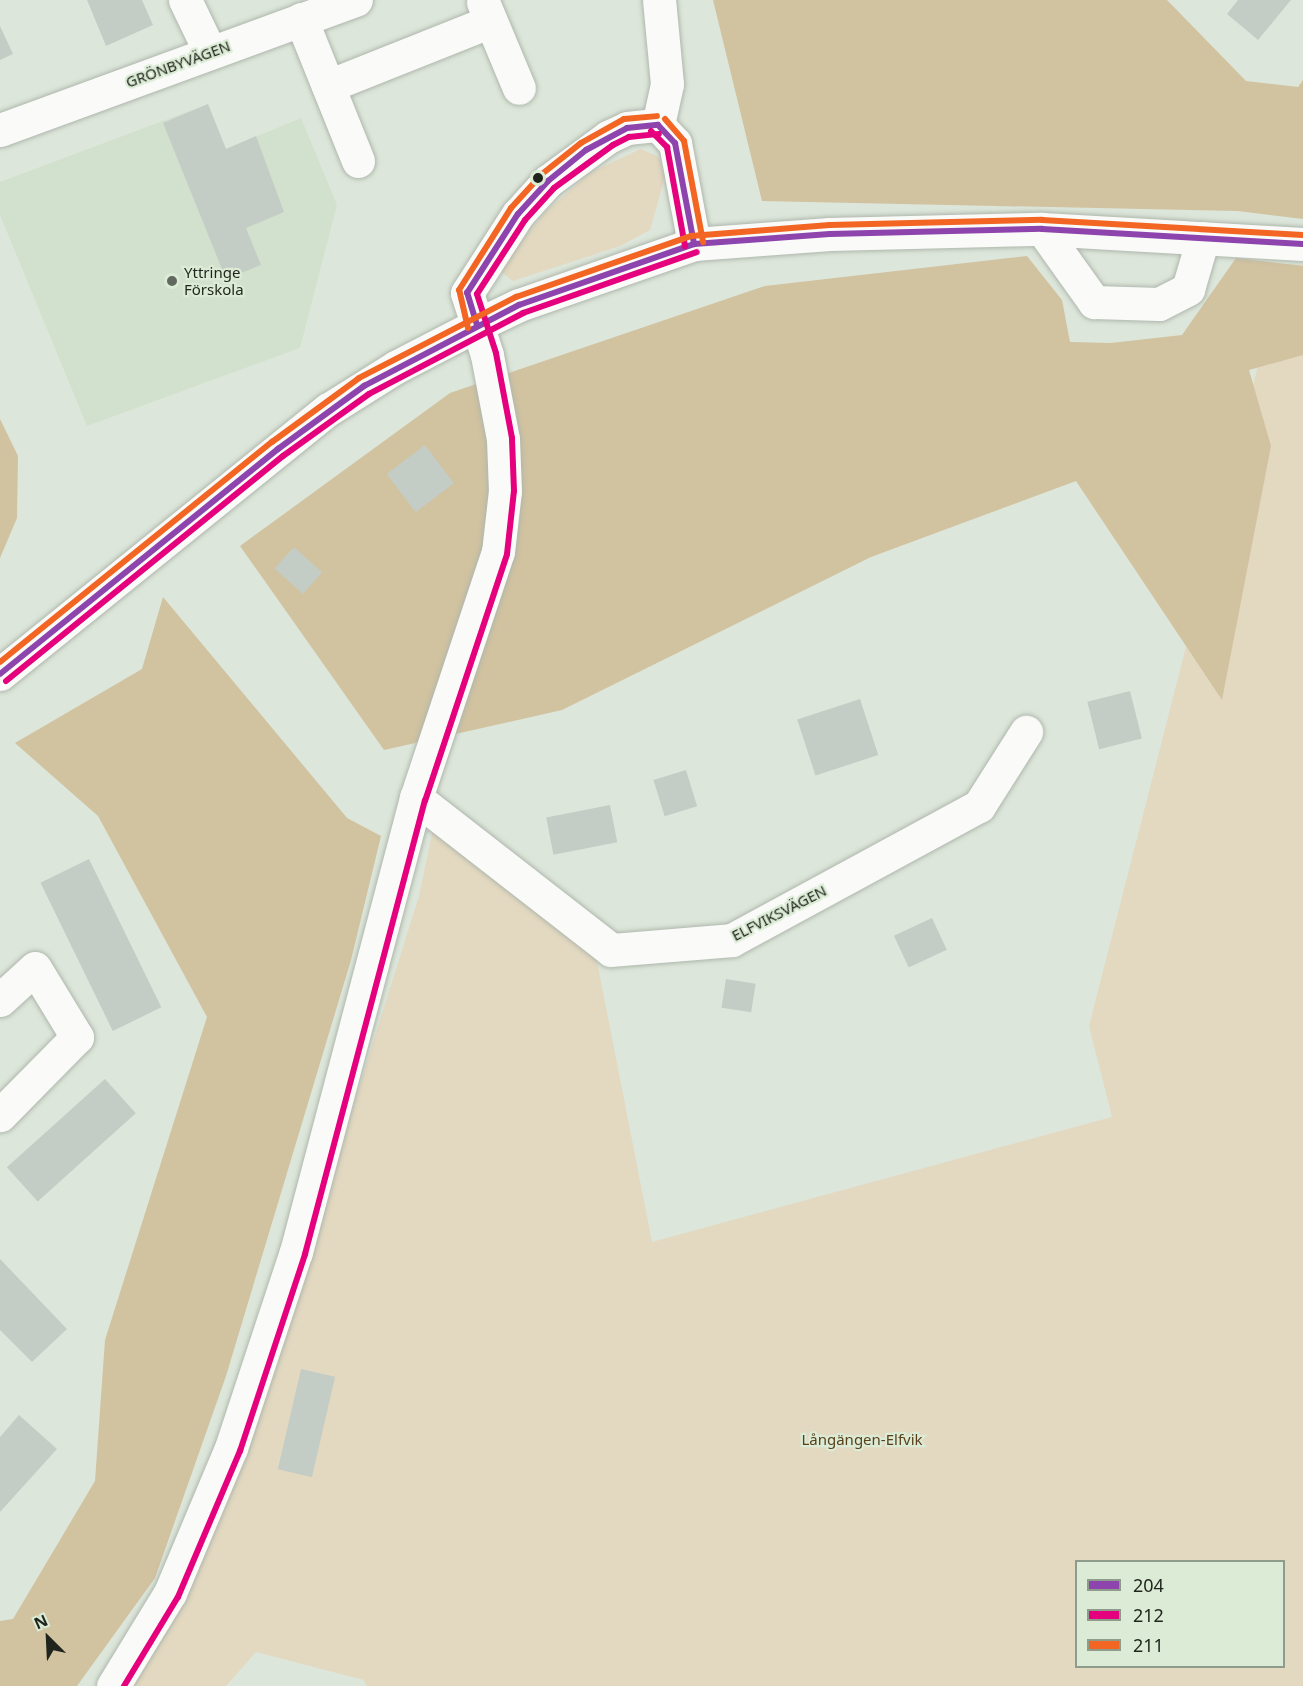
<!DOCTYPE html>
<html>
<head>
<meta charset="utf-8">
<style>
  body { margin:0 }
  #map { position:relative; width:1303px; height:1686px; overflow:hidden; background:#dde6da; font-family:"Noto Sans",sans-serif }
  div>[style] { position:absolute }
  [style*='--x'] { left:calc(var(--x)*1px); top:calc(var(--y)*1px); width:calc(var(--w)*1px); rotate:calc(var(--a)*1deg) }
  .built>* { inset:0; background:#d2e1cd }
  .green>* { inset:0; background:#e3d8c0 }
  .forest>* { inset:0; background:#d1c2a0 }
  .building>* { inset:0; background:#c4cdc5; transform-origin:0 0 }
  .roads { filter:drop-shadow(0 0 2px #afb7ad) drop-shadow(0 0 2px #afb7ad) }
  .minor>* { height:33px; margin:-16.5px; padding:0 16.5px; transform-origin:16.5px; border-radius:16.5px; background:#fafbf9 }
  .major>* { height:33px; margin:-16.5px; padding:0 16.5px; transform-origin:16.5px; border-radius:16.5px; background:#fafbf9 }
  .bus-1>* { height:6px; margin:-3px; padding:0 3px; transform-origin:3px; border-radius:3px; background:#8e44ad }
  .bus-2>* { height:6px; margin:-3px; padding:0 3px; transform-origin:3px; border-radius:3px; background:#e5007d }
  .bus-3>* { height:6px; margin:-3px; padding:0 3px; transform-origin:3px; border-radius:3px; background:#f26522 }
  .dots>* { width:16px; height:16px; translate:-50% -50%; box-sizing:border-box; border:3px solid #dbebd5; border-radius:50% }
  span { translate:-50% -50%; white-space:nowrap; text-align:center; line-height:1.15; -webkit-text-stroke:4.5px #dbebd5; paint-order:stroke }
  .street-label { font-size:15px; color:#1f251c }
  .poi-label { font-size:15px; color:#1f251c }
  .left { translate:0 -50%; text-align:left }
  .park-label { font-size:15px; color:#5b411a }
  .legend { position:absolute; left:1075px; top:1560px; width:210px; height:108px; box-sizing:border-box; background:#dbebd5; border:2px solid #909c8b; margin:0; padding:8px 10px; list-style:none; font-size:18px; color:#1f251c }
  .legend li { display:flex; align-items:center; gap:12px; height:30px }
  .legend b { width:30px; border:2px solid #909c8b }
  .north { position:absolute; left:18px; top:1608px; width:60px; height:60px; -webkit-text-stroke:4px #dbebd5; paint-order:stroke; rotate:336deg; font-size:16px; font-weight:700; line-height:24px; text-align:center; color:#1f251c }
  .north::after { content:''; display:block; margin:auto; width:21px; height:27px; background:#1f251c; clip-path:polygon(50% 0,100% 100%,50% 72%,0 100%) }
</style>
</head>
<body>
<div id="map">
  <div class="built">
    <div style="clip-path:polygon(208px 104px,226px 149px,301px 118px,337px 205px,300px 348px,87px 426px,0 215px,0 182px)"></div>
  </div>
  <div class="green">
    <div style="clip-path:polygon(641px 149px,659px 157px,665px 177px,650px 230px,620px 246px,513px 281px,499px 270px,544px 213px,591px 172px)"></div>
    <div style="clip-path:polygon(evenodd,1284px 264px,1303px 265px,1303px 1686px,366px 1686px,364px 1680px,256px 1652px,226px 1686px,125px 1686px,257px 1413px,419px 896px,438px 805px,591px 931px,652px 1242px,1112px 1117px,1089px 1026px,1284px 264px,1076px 1562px,1284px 1562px,1284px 1666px,1076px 1666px,1076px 1562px)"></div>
  </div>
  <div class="forest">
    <div style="clip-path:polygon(713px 0,1167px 0,1246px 81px,1298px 87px,1303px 80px,1303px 219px,1238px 211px,762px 201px)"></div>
    <div style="clip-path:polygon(1027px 256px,1062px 300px,1070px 342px,1111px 343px,1182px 335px,1236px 258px,1303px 266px,1303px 355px,1249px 370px,1271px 446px,1222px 700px,1076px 481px,871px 557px,562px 710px,384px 750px,240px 546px,450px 393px,765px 286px)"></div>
    <div style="clip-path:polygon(0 419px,18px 456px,17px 518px,0 558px)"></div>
    <div style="clip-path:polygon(163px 597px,347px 818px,381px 836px,351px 960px,226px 1376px,155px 1578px,77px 1686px,0 1686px,0 1621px,13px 1619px,95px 1481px,105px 1340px,207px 1017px,98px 816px,15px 743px,142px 669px)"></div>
  </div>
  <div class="building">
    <div style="clip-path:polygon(87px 0,142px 0,153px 25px,106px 46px)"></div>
    <div style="clip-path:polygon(1238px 0,1291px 0,1258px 40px,1227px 14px)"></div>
    <div style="clip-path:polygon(0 26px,13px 54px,0 60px)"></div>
    <div style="clip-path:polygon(208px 104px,226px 149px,256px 136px,284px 212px,246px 228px,261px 265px,226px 279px,163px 123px)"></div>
    <div style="left:425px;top:445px;width:48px;height:48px;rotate:53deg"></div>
    <div style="left:294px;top:547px;width:38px;height:29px;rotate:42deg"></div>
    <div style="left:1130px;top:691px;width:49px;height:44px;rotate:76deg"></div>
    <div style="left:860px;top:699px;width:59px;height:66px;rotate:72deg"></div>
    <div style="left:686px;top:770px;width:38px;height:34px;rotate:73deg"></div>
    <div style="left:610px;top:805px;width:38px;height:65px;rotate:79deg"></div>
    <div style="left:89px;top:859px;width:165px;height:54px;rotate:64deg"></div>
    <div style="left:932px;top:918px;width:35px;height:42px;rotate:65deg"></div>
    <div style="left:726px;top:979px;width:30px;height:29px;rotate:9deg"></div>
    <div style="left:105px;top:1079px;width:46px;height:132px;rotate:48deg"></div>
    <div style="clip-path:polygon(0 1259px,67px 1329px,32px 1362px,0 1330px)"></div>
    <div style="left:301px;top:1369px;width:35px;height:103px;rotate:13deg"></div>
    <div style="clip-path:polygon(19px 1415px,57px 1449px,0 1512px,0 1437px)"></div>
  </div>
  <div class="roads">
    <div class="minor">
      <div style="--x:185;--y:0;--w:58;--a:64.3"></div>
      <div style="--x:483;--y:2;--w:93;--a:67.3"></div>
      <div style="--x:301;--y:19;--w:153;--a:68.1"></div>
      <div style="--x:328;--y:86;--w:175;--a:-21.7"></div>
      <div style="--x:658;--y:125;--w:25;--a:47"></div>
      <div style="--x:675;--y:143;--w:103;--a:79.3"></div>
      <div style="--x:658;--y:125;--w:42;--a:-77.6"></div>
      <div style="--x:667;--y:84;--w:84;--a:-95.4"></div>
      <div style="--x:0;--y:130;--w:379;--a:-20.1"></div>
      <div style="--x:1042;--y:229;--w:90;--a:54.5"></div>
      <div style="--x:1094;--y:302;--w:65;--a:1.8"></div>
      <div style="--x:1159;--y:304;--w:33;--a:-27"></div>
      <div style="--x:1188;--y:289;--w:53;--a:-73.6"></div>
      <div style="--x:477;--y:325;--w:47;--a:-25.5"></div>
      <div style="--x:519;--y:305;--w:185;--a:-19.2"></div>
      <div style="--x:694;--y:244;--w:136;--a:-4.2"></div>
      <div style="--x:830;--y:234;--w:212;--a:-1.4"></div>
      <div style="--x:1042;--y:229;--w:261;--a:3.3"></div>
      <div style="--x:416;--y:798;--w:247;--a:37.9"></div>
      <div style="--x:611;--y:950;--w:121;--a:-4.7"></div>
      <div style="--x:732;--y:940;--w:281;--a:-28.5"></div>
      <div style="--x:979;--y:806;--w:88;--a:-57.6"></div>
      <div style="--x:0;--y:1000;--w:47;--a:-42.4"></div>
      <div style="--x:35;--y:968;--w:81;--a:58.7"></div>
      <div style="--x:77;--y:1037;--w:110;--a:134.6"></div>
      <div style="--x:113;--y:1686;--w:109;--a:-58.5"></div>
      <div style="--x:170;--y:1593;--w:157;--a:-67.2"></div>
      <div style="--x:231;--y:1448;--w:206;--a:-71.7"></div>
      <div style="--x:296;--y:1252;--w:470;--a:-75.2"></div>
      <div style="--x:416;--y:798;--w:259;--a:-71.6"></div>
      <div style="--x:498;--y:552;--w:61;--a:-83.5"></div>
      <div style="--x:505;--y:491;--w:52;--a:-92.2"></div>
      <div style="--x:503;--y:439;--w:86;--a:-100.8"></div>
      <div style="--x:487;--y:355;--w:65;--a:-107.9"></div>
      <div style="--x:467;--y:293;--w:94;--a:-57.2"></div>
      <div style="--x:518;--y:214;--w:45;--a:-47.7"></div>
      <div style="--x:548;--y:181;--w:74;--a:-36.3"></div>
      <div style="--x:608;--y:137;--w:21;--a:-25"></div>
      <div style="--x:627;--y:128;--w:31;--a:-6"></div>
    </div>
    <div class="major">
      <div style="--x:0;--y:674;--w:422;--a:-38.9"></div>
      <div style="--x:329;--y:409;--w:79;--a:-32.1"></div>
      <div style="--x:396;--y:367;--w:91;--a:-27.4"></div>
    </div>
  </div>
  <div class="bus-1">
    <div style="--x:658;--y:125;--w:25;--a:47"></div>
    <div style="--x:675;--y:143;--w:103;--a:79.3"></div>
    <div style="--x:477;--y:325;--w:34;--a:-107"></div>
    <div style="--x:467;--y:293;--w:94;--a:-57.2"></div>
    <div style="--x:518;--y:214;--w:45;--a:-47.7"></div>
    <div style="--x:548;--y:181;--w:49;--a:-39.2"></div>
    <div style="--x:586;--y:150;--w:47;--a:-28.2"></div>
    <div style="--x:627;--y:128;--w:31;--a:-6"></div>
    <div style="--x:0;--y:674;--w:358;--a:-39"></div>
    <div style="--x:278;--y:449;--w:107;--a:-36.2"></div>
    <div style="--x:364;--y:386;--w:175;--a:-27.6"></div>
    <div style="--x:519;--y:305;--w:185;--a:-19.2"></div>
    <div style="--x:694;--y:244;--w:136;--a:-4.2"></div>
    <div style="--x:830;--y:234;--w:212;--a:-1.4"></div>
    <div style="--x:1042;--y:229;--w:261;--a:3.3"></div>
  </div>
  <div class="bus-2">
    <div style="--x:651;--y:131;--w:23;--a:45"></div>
    <div style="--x:667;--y:147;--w:101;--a:79.7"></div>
    <div style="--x:6;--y:681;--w:357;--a:-39.1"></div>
    <div style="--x:283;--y:456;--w:106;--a:-35.8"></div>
    <div style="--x:369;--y:394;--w:174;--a:-27.7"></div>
    <div style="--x:523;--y:313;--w:184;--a:-19.3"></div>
    <div style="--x:124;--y:1686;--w:104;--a:-58.8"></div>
    <div style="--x:178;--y:1597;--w:159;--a:-67"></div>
    <div style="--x:240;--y:1451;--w:207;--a:-71.7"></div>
    <div style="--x:305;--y:1254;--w:469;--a:-75.2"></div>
    <div style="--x:425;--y:801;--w:260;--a:-71.6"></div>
    <div style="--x:507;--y:554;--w:63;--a:-83.7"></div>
    <div style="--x:514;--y:491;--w:53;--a:-92.2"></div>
    <div style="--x:512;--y:438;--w:86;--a:-100.7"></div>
    <div style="--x:496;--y:353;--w:62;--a:-107.9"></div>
    <div style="--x:477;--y:294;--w:88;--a:-57"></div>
    <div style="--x:525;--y:220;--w:43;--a:-47.8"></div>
    <div style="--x:554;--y:188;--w:73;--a:-36.1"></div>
    <div style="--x:613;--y:145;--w:18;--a:-27"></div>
    <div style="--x:629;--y:137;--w:30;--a:-6"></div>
  </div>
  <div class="bus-3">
    <div style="--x:665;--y:119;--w:29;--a:49"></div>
    <div style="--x:684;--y:141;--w:103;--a:79.3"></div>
    <div style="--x:468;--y:328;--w:39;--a:-103"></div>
    <div style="--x:459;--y:290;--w:97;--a:-57.6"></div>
    <div style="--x:511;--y:208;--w:46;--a:-47.6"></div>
    <div style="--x:542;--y:174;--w:50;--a:-38.5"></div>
    <div style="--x:581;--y:143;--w:49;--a:-29.2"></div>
    <div style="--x:624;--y:119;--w:33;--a:-5"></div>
    <div style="--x:0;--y:662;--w:350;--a:-39"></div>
    <div style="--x:272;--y:442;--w:108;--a:-36.3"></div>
    <div style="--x:359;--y:378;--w:177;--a:-27.3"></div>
    <div style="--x:516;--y:297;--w:185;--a:-19.2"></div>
    <div style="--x:691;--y:236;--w:139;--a:-4.5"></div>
    <div style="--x:830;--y:225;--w:212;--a:-1.4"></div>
    <div style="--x:1042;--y:220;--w:261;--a:3.3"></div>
  </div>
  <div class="dots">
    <div style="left:538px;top:178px;background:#1f251c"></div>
    <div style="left:172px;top:281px;background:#62695e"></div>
  </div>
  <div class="street-label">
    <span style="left:178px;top:64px;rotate:-20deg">GRÖNBYVÄGEN</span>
    <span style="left:779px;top:913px;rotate:-27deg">ELFVIKSVÄGEN</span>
  </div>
  <div class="poi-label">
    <span class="left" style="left:184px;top:281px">Yttringe<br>Förskola</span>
  </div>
  <div class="park-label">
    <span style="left:862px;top:1440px">Långängen-Elfvik</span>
  </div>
  <ul class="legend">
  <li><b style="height:8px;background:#8e44ad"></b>204</li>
  <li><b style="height:8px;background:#e5007d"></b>212</li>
  <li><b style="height:8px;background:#f26522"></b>211</li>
  </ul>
  <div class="north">N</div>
</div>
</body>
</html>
